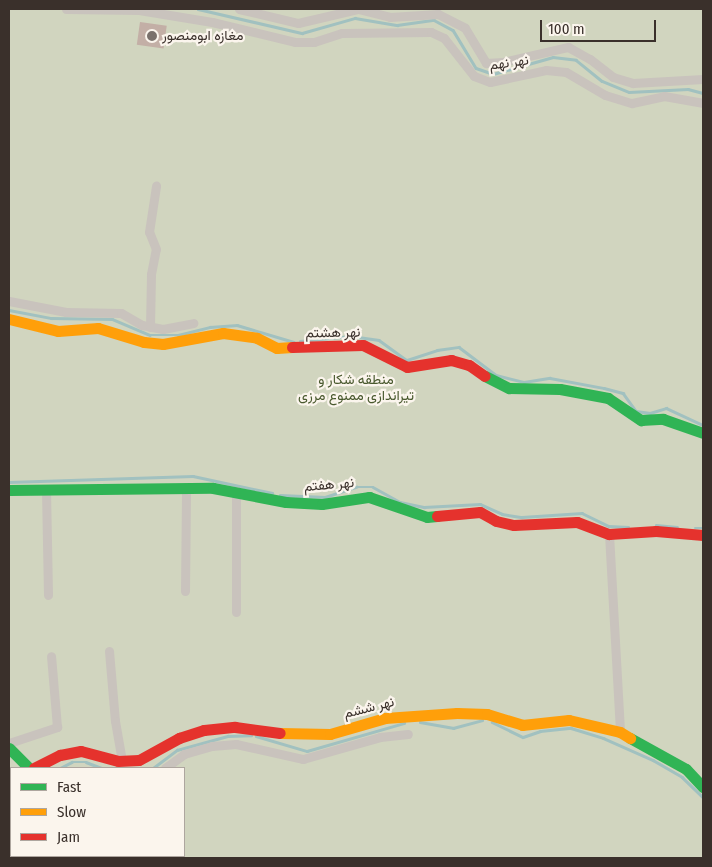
<!DOCTYPE html>
<html>
<head>
<meta charset="utf-8">
<style>
  body { margin:0 }
  #map { position:relative; width:712px; height:867px; overflow:hidden; background:#f0eae4; font-family:"Fira Sans Condensed",Vazirmatn,sans-serif }
  div>[style] { position:absolute }
  [style*='--x'] { left:calc(var(--x)*1px); top:calc(var(--y)*1px); width:calc(var(--w)*1px); rotate:calc(var(--a)*1deg) }
  .green>* { inset:0; background:#d1d5bf }
  .stream>* { height:2.5px; margin:-1.25px; padding:0 1.25px; transform-origin:1.25px; border-radius:1.25px; background:#a1c1c0 }
  .building>* { inset:0; background:#c3afa6; transform-origin:0 0 }
  .street>* { height:9px; margin:-4.5px; padding:0 4.5px; transform-origin:4.5px; border-radius:4.5px; background:#c9c3bd }
  .fast>* { height:11px; margin:-5.5px; padding:0 5.5px; transform-origin:5.5px; border-radius:5.5px; background:#30b455 }
  .slow>* { height:11px; margin:-5.5px; padding:0 5.5px; transform-origin:5.5px; border-radius:5.5px; background:#ff9f0a }
  .jam>* { height:11px; margin:-5.5px; padding:0 5.5px; transform-origin:5.5px; border-radius:5.5px; background:#e5322d }
  .dots>* { width:14px; height:14px; translate:-50% -50%; box-sizing:border-box; border:2px solid #fbf5ed; border-radius:50% }
  span { translate:-50% -50%; white-space:nowrap; text-align:center; line-height:1.15; -webkit-text-stroke:4.5px #fbf5ed; paint-order:stroke }
  .poi-label { font-size:14px; color:#3a302b }
  .left { translate:0 -50%; text-align:left }
  .street-label { font-size:14px; color:#3a302b }
  .park-label { font-size:14px; color:#49592e }
  .frame { position:absolute; inset:0; border:10px solid #3a302b; pointer-events:none }
  .legend { position:absolute; left:10px; top:767px; width:175px; height:90px; box-sizing:border-box; background:#fbf5ed; border:1px solid #aea69f; margin:0; padding:6px 9px; list-style:none; font-size:15px; color:#3a302b }
  .legend li { display:flex; align-items:center; gap:10px; height:25px }
  .legend b { width:25px; border:1px solid #aea69f }
  .scale { position:absolute; left:540px; top:20px; width:116px; height:22px; box-sizing:border-box; border:2px solid #3a302b; border-top:0; padding-left:6px; font-size:15px; line-height:18px; white-space:nowrap; color:#3a302b; -webkit-text-stroke:4px #fbf5ed; paint-order:stroke }
</style>
</head>
<body>
<div id="map">
  <div class="green">
    <div style="clip-path:polygon(evenodd,9px 9px,703px 9px,703px 858px,9px 858px,9px 9px,11px 768px,184px 768px,184px 856px,11px 856px,11px 768px)"></div>
  </div>
  <div class="stream">
    <div style="--x:198;--y:9;--w:107;--a:13"></div>
    <div style="--x:302;--y:33;--w:55;--a:-15.8"></div>
    <div style="--x:355;--y:18;--w:43;--a:9.5"></div>
    <div style="--x:397;--y:25;--w:37;--a:-8"></div>
    <div style="--x:434;--y:20;--w:21;--a:28"></div>
    <div style="--x:453;--y:30;--w:44;--a:58.8"></div>
    <div style="--x:476;--y:68;--w:18;--a:19"></div>
    <div style="--x:493;--y:74;--w:62;--a:-15.8"></div>
    <div style="--x:553;--y:57;--w:23;--a:7"></div>
    <div style="--x:576;--y:60;--w:33;--a:39"></div>
    <div style="--x:602;--y:81;--w:29;--a:22"></div>
    <div style="--x:629;--y:92;--w:59;--a:-2.9"></div>
    <div style="--x:688;--y:89;--w:16;--a:15"></div>
    <div style="--x:9;--y:310;--w:43;--a:10.8"></div>
    <div style="--x:51;--y:318;--w:61;--a:0.9"></div>
    <div style="--x:112;--y:319;--w:41;--a:22.8"></div>
    <div style="--x:150;--y:335;--w:28;--a:0"></div>
    <div style="--x:178;--y:335;--w:33;--a:-14"></div>
    <div style="--x:210;--y:327;--w:27;--a:-4"></div>
    <div style="--x:237;--y:325;--w:59;--a:16.6"></div>
    <div style="--x:300;--y:341;--w:51;--a:-5.6"></div>
    <div style="--x:351;--y:336;--w:28;--a:8"></div>
    <div style="--x:379;--y:340;--w:34;--a:36"></div>
    <div style="--x:407;--y:360;--w:32;--a:-18"></div>
    <div style="--x:437;--y:350;--w:22;--a:-8"></div>
    <div style="--x:459;--y:347;--w:46;--a:37.1"></div>
    <div style="--x:496;--y:375;--w:29;--a:14"></div>
    <div style="--x:524;--y:382;--w:26;--a:-9"></div>
    <div style="--x:550;--y:378;--w:55;--a:10.5"></div>
    <div style="--x:604;--y:388;--w:20;--a:15"></div>
    <div style="--x:623;--y:393;--w:22;--a:54"></div>
    <div style="--x:636;--y:411;--w:14;--a:8"></div>
    <div style="--x:650;--y:413;--w:17;--a:-17"></div>
    <div style="--x:666;--y:408;--w:41;--a:24.7"></div>
    <div style="--x:9;--y:482;--w:184;--a:-1.9"></div>
    <div style="--x:193;--y:476;--w:81;--a:12.1"></div>
    <div style="--x:280;--y:495;--w:45;--a:2.5"></div>
    <div style="--x:325;--y:497;--w:33;--a:-18"></div>
    <div style="--x:356;--y:487;--w:17;--a:0"></div>
    <div style="--x:373;--y:487;--w:31;--a:29"></div>
    <div style="--x:400;--y:502;--w:25;--a:12"></div>
    <div style="--x:424;--y:507;--w:56;--a:-3.1"></div>
    <div style="--x:480;--y:504;--w:24;--a:24"></div>
    <div style="--x:502;--y:514;--w:20;--a:9"></div>
    <div style="--x:522;--y:517;--w:60;--a:-3.8"></div>
    <div style="--x:582;--y:513;--w:30;--a:26"></div>
    <div style="--x:609;--y:526;--w:19;--a:3"></div>
    <div style="--x:656;--y:525;--w:21;--a:5"></div>
    <div style="--x:695;--y:528;--w:8;--a:0"></div>
    <div style="--x:420;--y:722;--w:34;--a:10"></div>
    <div style="--x:453;--y:728;--w:30;--a:-15"></div>
    <div style="--x:492;--y:722;--w:34;--a:26"></div>
    <div style="--x:523;--y:737;--w:18;--a:-19"></div>
    <div style="--x:540;--y:731;--w:31;--a:-6"></div>
    <div style="--x:571;--y:728;--w:34;--a:17"></div>
    <div style="--x:603;--y:738;--w:55;--a:23.7"></div>
    <div style="--x:653;--y:760;--w:34;--a:30"></div>
    <div style="--x:682;--y:777;--w:29;--a:44"></div>
    <div style="--x:256;--y:736;--w:53;--a:16.4"></div>
    <div style="--x:307;--y:751;--w:101;--a:-16.1"></div>
    <div style="--x:60;--y:768;--w:13;--a:-27"></div>
    <div style="--x:72;--y:762;--w:14;--a:0"></div>
    <div style="--x:86;--y:762;--w:17;--a:21"></div>
    <div style="--x:153;--y:768;--w:30;--a:-37"></div>
    <div style="--x:177;--y:750;--w:53;--a:-15.4"></div>
    <div style="--x:228;--y:736;--w:23;--a:-2"></div>
    <div style="--x:9;--y:784;--w:2;--a:0"></div>
  </div>
  <div class="building">
    <div style="left:140px;top:22px;width:27px;height:23px;rotate:8deg"></div>
  </div>
  <div class="street">
    <div style="--x:66;--y:9;--w:73;--a:0.8"></div>
    <div style="--x:139;--y:10;--w:74;--a:9.3"></div>
    <div style="--x:212;--y:22;--w:85;--a:13.5"></div>
    <div style="--x:295;--y:42;--w:19;--a:0"></div>
    <div style="--x:314;--y:42;--w:29;--a:-18"></div>
    <div style="--x:342;--y:33;--w:89;--a:-0.6"></div>
    <div style="--x:431;--y:32;--w:14;--a:25"></div>
    <div style="--x:444;--y:38;--w:48;--a:51.7"></div>
    <div style="--x:474;--y:76;--w:17;--a:21"></div>
    <div style="--x:490;--y:82;--w:57;--a:-12.1"></div>
    <div style="--x:546;--y:70;--w:20;--a:6"></div>
    <div style="--x:566;--y:72;--w:45;--a:30.5"></div>
    <div style="--x:605;--y:95;--w:28;--a:17"></div>
    <div style="--x:632;--y:103;--w:33;--a:-12"></div>
    <div style="--x:664;--y:96;--w:40;--a:10"></div>
    <div style="--x:239;--y:9;--w:61;--a:13.3"></div>
    <div style="--x:298;--y:23;--w:62;--a:-13.1"></div>
    <div style="--x:358;--y:9;--w:33;--a:14"></div>
    <div style="--x:390;--y:17;--w:48;--a:-3.6"></div>
    <div style="--x:438;--y:14;--w:30;--a:27"></div>
    <div style="--x:465;--y:28;--w:41;--a:59"></div>
    <div style="--x:486;--y:63;--w:17;--a:-3"></div>
    <div style="--x:503;--y:62;--w:67;--a:-13"></div>
    <div style="--x:568;--y:47;--w:25;--a:29"></div>
    <div style="--x:590;--y:59;--w:29;--a:38"></div>
    <div style="--x:613;--y:77;--w:21;--a:17"></div>
    <div style="--x:633;--y:83;--w:70;--a:-3.3"></div>
    <div style="--x:9;--y:301;--w:58;--a:10.9"></div>
    <div style="--x:66;--y:312;--w:55;--a:1"></div>
    <div style="--x:121;--y:313;--w:24;--a:30"></div>
    <div style="--x:142;--y:325;--w:21;--a:11"></div>
    <div style="--x:163;--y:329;--w:31;--a:-11"></div>
    <div style="--x:150;--y:327;--w:53;--a:-88.9"></div>
    <div style="--x:151;--y:274;--w:25;--a:-79"></div>
    <div style="--x:156;--y:249;--w:18;--a:-112"></div>
    <div style="--x:149;--y:232;--w:47;--a:-81.3"></div>
    <div style="--x:46;--y:490;--w:105;--a:88.9"></div>
    <div style="--x:236;--y:491;--w:121;--a:90"></div>
    <div style="--x:609;--y:534;--w:198;--a:86.8"></div>
    <div style="--x:185;--y:591;--w:104;--a:-89.4"></div>
    <div style="--x:109;--y:651;--w:70;--a:85.1"></div>
    <div style="--x:115;--y:721;--w:41;--a:80.1"></div>
    <div style="--x:9;--y:743;--w:51;--a:-18.4"></div>
    <div style="--x:57;--y:727;--w:71;--a:-94.8"></div>
    <div style="--x:165;--y:768;--w:24;--a:-36"></div>
    <div style="--x:184;--y:754;--w:29;--a:-16"></div>
    <div style="--x:212;--y:746;--w:24;--a:-5"></div>
    <div style="--x:236;--y:744;--w:69;--a:12.6"></div>
    <div style="--x:303;--y:759;--w:80;--a:-15.9"></div>
    <div style="--x:380;--y:737;--w:28;--a:-6"></div>
    <div style="--x:9;--y:774;--w:2;--a:-27"></div>
    <div style="--x:9;--y:795;--w:2;--a:-27"></div>
  </div>
  <div class="fast">
    <div style="--x:485;--y:376;--w:27;--a:27"></div>
    <div style="--x:509;--y:388;--w:51;--a:1.1"></div>
    <div style="--x:560;--y:389;--w:49;--a:10.6"></div>
    <div style="--x:608;--y:398;--w:40;--a:34"></div>
    <div style="--x:641;--y:420;--w:22;--a:-3"></div>
    <div style="--x:663;--y:419;--w:42;--a:19.3"></div>
    <div style="--x:9;--y:490;--w:204;--a:-0.6"></div>
    <div style="--x:213;--y:488;--w:74;--a:10.9"></div>
    <div style="--x:286;--y:502;--w:36;--a:3"></div>
    <div style="--x:322;--y:504;--w:48;--a:-8.5"></div>
    <div style="--x:369;--y:497;--w:61;--a:19"></div>
    <div style="--x:427;--y:517;--w:10;--a:-6"></div>
    <div style="--x:630;--y:738;--w:64;--a:29"></div>
    <div style="--x:686;--y:769;--w:25;--a:47"></div>
    <div style="--x:9;--y:748;--w:28;--a:45"></div>
  </div>
  <div class="slow">
    <div style="--x:9;--y:319;--w:50;--a:13.8"></div>
    <div style="--x:58;--y:331;--w:40;--a:-4.3"></div>
    <div style="--x:98;--y:328;--w:48;--a:16.9"></div>
    <div style="--x:144;--y:342;--w:19;--a:6"></div>
    <div style="--x:163;--y:344;--w:61;--a:-10.4"></div>
    <div style="--x:223;--y:333;--w:34;--a:8"></div>
    <div style="--x:257;--y:338;--w:22;--a:27"></div>
    <div style="--x:277;--y:348;--w:15;--a:-4"></div>
    <div style="--x:280;--y:733;--w:50;--a:1.1"></div>
    <div style="--x:330;--y:734;--w:57;--a:-16.2"></div>
    <div style="--x:385;--y:718;--w:72;--a:-4"></div>
    <div style="--x:457;--y:713;--w:30;--a:2"></div>
    <div style="--x:487;--y:714;--w:37;--a:17"></div>
    <div style="--x:522;--y:725;--w:47;--a:-6.1"></div>
    <div style="--x:569;--y:720;--w:52;--a:13.2"></div>
    <div style="--x:620;--y:732;--w:12;--a:31"></div>
    <div style="--x:60;--y:856;--w:2;--a:63"></div>
  </div>
  <div class="jam">
    <div style="--x:292;--y:347;--w:71;--a:-1.6"></div>
    <div style="--x:363;--y:345;--w:49;--a:26.6"></div>
    <div style="--x:407;--y:367;--w:45;--a:-9"></div>
    <div style="--x:451;--y:360;--w:19;--a:16"></div>
    <div style="--x:469;--y:365;--w:19;--a:35"></div>
    <div style="--x:437;--y:516;--w:43;--a:-5.3"></div>
    <div style="--x:480;--y:512;--w:18;--a:29"></div>
    <div style="--x:496;--y:521;--w:18;--a:13"></div>
    <div style="--x:514;--y:525;--w:63;--a:-2.7"></div>
    <div style="--x:577;--y:522;--w:34;--a:21"></div>
    <div style="--x:609;--y:534;--w:47;--a:-3.7"></div>
    <div style="--x:656;--y:531;--w:47;--a:4.9"></div>
    <div style="--x:34;--y:768;--w:29;--a:-27"></div>
    <div style="--x:60;--y:755;--w:21;--a:-11"></div>
    <div style="--x:81;--y:751;--w:38;--a:15"></div>
    <div style="--x:118;--y:761;--w:21;--a:-3"></div>
    <div style="--x:139;--y:760;--w:46;--a:-28.8"></div>
    <div style="--x:179;--y:738;--w:26;--a:-18"></div>
    <div style="--x:204;--y:730;--w:31;--a:-6"></div>
    <div style="--x:235;--y:727;--w:45;--a:7.6"></div>
  </div>
  <div class="dots">
    <div style="left:152px;top:36px;background:#7a716c"></div>
  </div>
  <div class="poi-label">
    <span class="left" style="left:162px;top:36px">مغازه ابومنصور</span>
  </div>
  <div class="street-label">
    <span style="left:509px;top:63px;rotate:-8deg">نهر نهم</span>
    <span style="left:333px;top:333px;rotate:-1deg">نهر هشتم</span>
    <span style="left:329px;top:485px;rotate:-5deg">نهر هفتم</span>
    <span style="left:369px;top:708px;rotate:-14deg">نهر ششم</span>
  </div>
  <div class="park-label">
    <span style="left:356px;top:388px">منطقه شکار و<br>تیراندازی ممنوع مرزی</span>
  </div>
  <div class="frame"></div>
  <ul class="legend">
  <li><b style="height:6px;background:#30b455"></b>Fast</li>
  <li><b style="height:6px;background:#ff9f0a"></b>Slow</li>
  <li><b style="height:6px;background:#e5322d"></b>Jam</li>
  </ul>
  <div class="scale">100 m</div>
</div>
</body>
</html>
